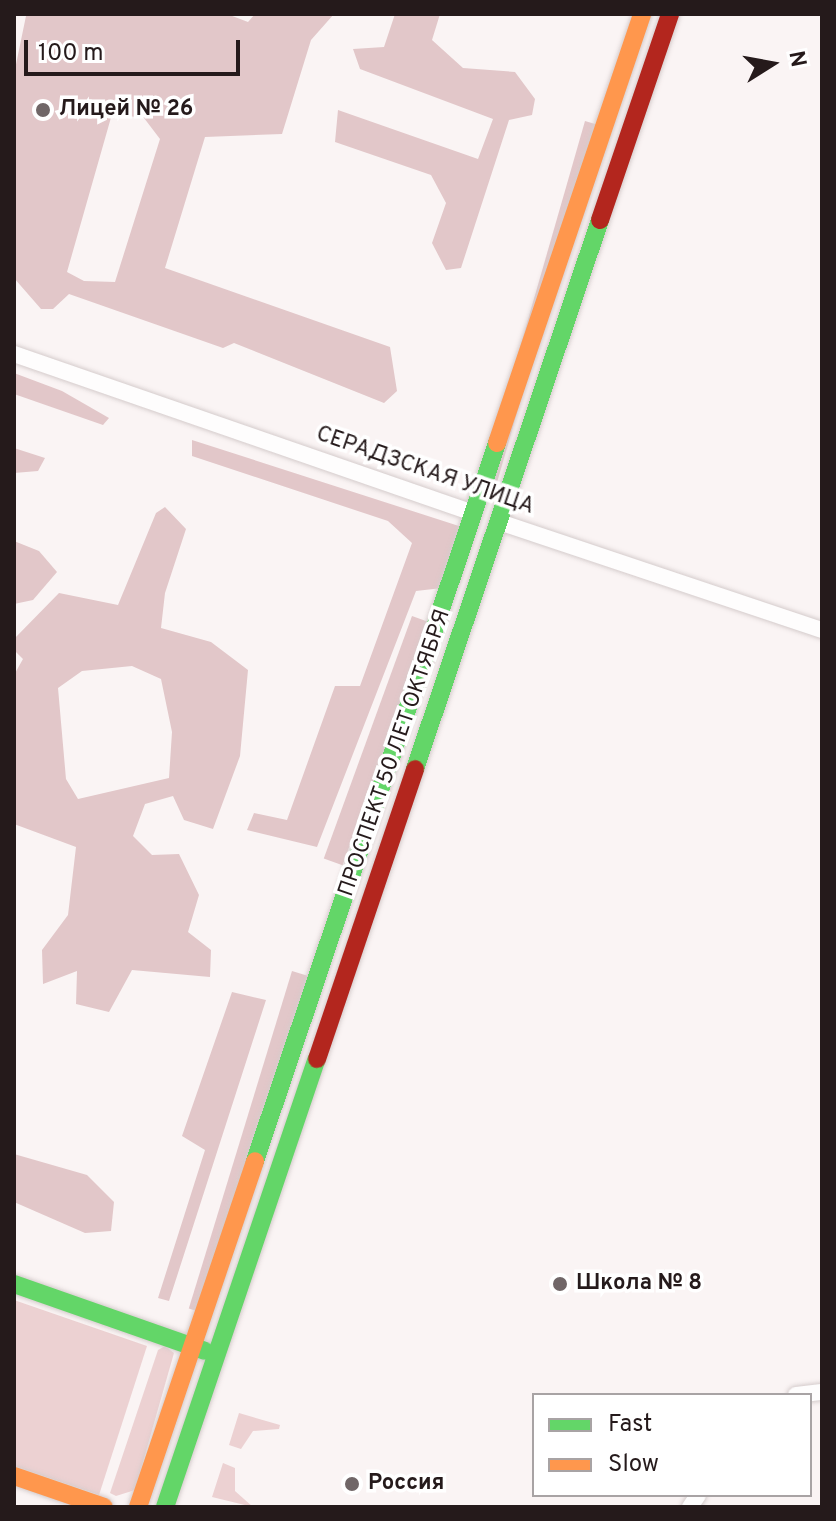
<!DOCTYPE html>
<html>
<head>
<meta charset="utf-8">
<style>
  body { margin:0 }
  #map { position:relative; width:836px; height:1521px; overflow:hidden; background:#faf4f4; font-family:Overpass,sans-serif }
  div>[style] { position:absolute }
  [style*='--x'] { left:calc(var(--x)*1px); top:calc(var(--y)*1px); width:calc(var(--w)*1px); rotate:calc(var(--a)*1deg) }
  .green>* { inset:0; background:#ecd1d2 }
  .forest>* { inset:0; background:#e2c7c9; transform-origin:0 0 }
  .roads { filter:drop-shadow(0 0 2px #d5cccc) drop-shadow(0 0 2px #d5cccc) }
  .street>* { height:16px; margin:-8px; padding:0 8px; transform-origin:8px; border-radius:8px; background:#fefdfd }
  .fast>* { height:18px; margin:-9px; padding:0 9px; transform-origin:9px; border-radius:9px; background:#63d668 }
  .slow>* { height:18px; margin:-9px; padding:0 9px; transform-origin:9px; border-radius:9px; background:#ff974d }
  .jam>* { height:18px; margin:-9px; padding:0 9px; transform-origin:9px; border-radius:9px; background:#b3261e }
  .dots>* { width:22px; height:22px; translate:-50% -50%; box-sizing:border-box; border:4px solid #fff; border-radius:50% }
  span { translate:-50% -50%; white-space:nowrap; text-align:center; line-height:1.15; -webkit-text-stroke:7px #fff; paint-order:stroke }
  .poi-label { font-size:22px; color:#251a1b; font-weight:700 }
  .left { translate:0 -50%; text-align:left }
  .street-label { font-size:22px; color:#251a1b }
  .frame { position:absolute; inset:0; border:16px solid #251a1b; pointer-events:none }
  .legend { position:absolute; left:532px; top:1393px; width:280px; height:104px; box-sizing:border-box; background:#fff; border:2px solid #a8a3a4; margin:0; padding:10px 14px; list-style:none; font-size:24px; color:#251a1b }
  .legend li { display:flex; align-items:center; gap:16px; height:40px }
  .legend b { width:40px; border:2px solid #a8a3a4 }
  .north { position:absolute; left:732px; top:24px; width:80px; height:80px; -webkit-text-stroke:6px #fff; paint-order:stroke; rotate:79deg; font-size:22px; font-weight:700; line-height:32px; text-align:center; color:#251a1b }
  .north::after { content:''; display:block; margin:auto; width:28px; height:36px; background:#251a1b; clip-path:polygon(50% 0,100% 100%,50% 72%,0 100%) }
  .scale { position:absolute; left:24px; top:40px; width:216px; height:36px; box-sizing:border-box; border:4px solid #251a1b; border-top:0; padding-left:10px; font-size:24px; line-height:28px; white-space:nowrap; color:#251a1b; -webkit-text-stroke:6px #fff; paint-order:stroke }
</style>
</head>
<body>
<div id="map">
  <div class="green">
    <div style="clip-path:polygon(14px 1300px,147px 1346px,99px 1495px,14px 1466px)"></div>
    <div style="clip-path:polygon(165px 1346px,174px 1353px,135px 1490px,116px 1496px,110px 1493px,158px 1350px)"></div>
    <div style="clip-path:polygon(239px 1413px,280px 1425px,279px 1429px,253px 1431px,241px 1449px,229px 1445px)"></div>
    <div style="clip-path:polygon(223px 1463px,235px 1468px,235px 1491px,253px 1507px,212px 1497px)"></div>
  </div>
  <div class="forest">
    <div style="clip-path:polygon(evenodd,21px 14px,227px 14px,248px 22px,255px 14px,334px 14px,311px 40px,282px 134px,205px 137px,165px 268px,390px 347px,397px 391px,384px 403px,234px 343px,223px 348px,69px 294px,53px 309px,41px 309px,14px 278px,14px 74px,26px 16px,21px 14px,112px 114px,144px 118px,160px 139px,115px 282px,84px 281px,67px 272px,112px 114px)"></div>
    <div style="clip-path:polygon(395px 14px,440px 14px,432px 40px,463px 68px,515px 72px,535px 99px,532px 115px,509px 120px,461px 268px,446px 270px,432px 243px,446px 203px,431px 175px,335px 142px,338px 110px,478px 159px,493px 119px,360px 69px,353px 49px,384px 47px)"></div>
    <div style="left:585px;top:121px;width:15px;height:374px;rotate:16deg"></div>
    <div style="clip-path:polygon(14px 373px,62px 391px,109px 418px,103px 425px,14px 394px)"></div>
    <div style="clip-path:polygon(192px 440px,462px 527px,442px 588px,416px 591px,317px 847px,247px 830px,254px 813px,287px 820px,335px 686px,360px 686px,412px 543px,388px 521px,192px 456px)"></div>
    <div style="clip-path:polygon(14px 448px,45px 458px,38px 471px,14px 473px)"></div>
    <div style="clip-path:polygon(evenodd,165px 507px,186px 529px,165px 593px,161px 628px,211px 642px,248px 670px,240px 756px,213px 829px,184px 820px,173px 796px,145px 804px,133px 836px,152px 855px,179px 854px,199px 895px,188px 932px,211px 950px,210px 977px,132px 970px,109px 1012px,76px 1004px,77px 971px,43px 984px,42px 950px,68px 915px,76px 847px,14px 824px,14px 675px,23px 659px,14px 650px,14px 639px,59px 593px,118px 605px,156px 513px,165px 507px,132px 666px,161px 679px,172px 732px,169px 778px,78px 799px,66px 779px,58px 688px,82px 671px,132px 666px)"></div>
    <div style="clip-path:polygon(14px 541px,39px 551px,57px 572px,33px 600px,14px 604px)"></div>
    <div style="left:412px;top:616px;width:20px;height:258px;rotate:20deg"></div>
    <div style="left:292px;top:971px;width:17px;height:353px;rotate:17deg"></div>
    <div style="clip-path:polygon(232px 992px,266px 1000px,169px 1301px,158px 1298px,205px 1150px,182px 1136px)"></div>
    <div style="clip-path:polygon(14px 1154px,87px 1175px,114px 1202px,111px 1231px,85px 1233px,14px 1202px)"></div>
  </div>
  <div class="roads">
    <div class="street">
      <div style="--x:14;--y:354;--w:486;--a:19.1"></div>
      <div style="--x:499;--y:522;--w:341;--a:18.5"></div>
      <div style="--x:796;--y:1395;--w:26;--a:-7"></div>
      <div style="--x:690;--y:1507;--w:14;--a:-56"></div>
    </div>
    <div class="fast">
      <div style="--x:415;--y:769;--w:579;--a:-71.38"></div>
      <div style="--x:255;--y:1161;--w:758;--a:-71.37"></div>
      <div style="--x:14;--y:1284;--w:202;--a:19.3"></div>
      <div style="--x:165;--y:1507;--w:473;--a:-71.3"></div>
    </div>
    <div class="slow">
      <div style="--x:497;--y:443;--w:453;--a:-71.3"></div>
      <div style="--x:14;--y:1476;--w:95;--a:19"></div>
      <div style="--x:138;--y:1507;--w:365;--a:-71.3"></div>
    </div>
    <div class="jam">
      <div style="--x:600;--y:220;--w:218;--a:-71.2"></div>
      <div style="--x:317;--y:1059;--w:306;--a:-71.3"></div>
    </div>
  </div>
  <div class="dots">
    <div style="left:43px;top:110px;background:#706667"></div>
    <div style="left:560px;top:1284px;background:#706667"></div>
    <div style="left:352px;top:1484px;background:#706667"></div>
  </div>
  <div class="poi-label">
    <span class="left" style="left:59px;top:110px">Лицей № 26</span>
    <span class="left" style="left:576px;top:1284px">Школа № 8</span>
    <span class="left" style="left:368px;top:1484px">Россия</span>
  </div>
  <div class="street-label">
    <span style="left:425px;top:471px;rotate:19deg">СЕРАДЗСКАЯ УЛИЦА</span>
    <span style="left:395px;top:753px;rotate:-71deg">ПРОСПЕКТ 50 ЛЕТ ОКТЯБРЯ</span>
  </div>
  <div class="frame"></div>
  <ul class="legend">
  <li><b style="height:10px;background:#63d668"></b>Fast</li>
  <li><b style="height:10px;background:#ff974d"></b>Slow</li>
  </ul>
  <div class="north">N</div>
  <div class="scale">100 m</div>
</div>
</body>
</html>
